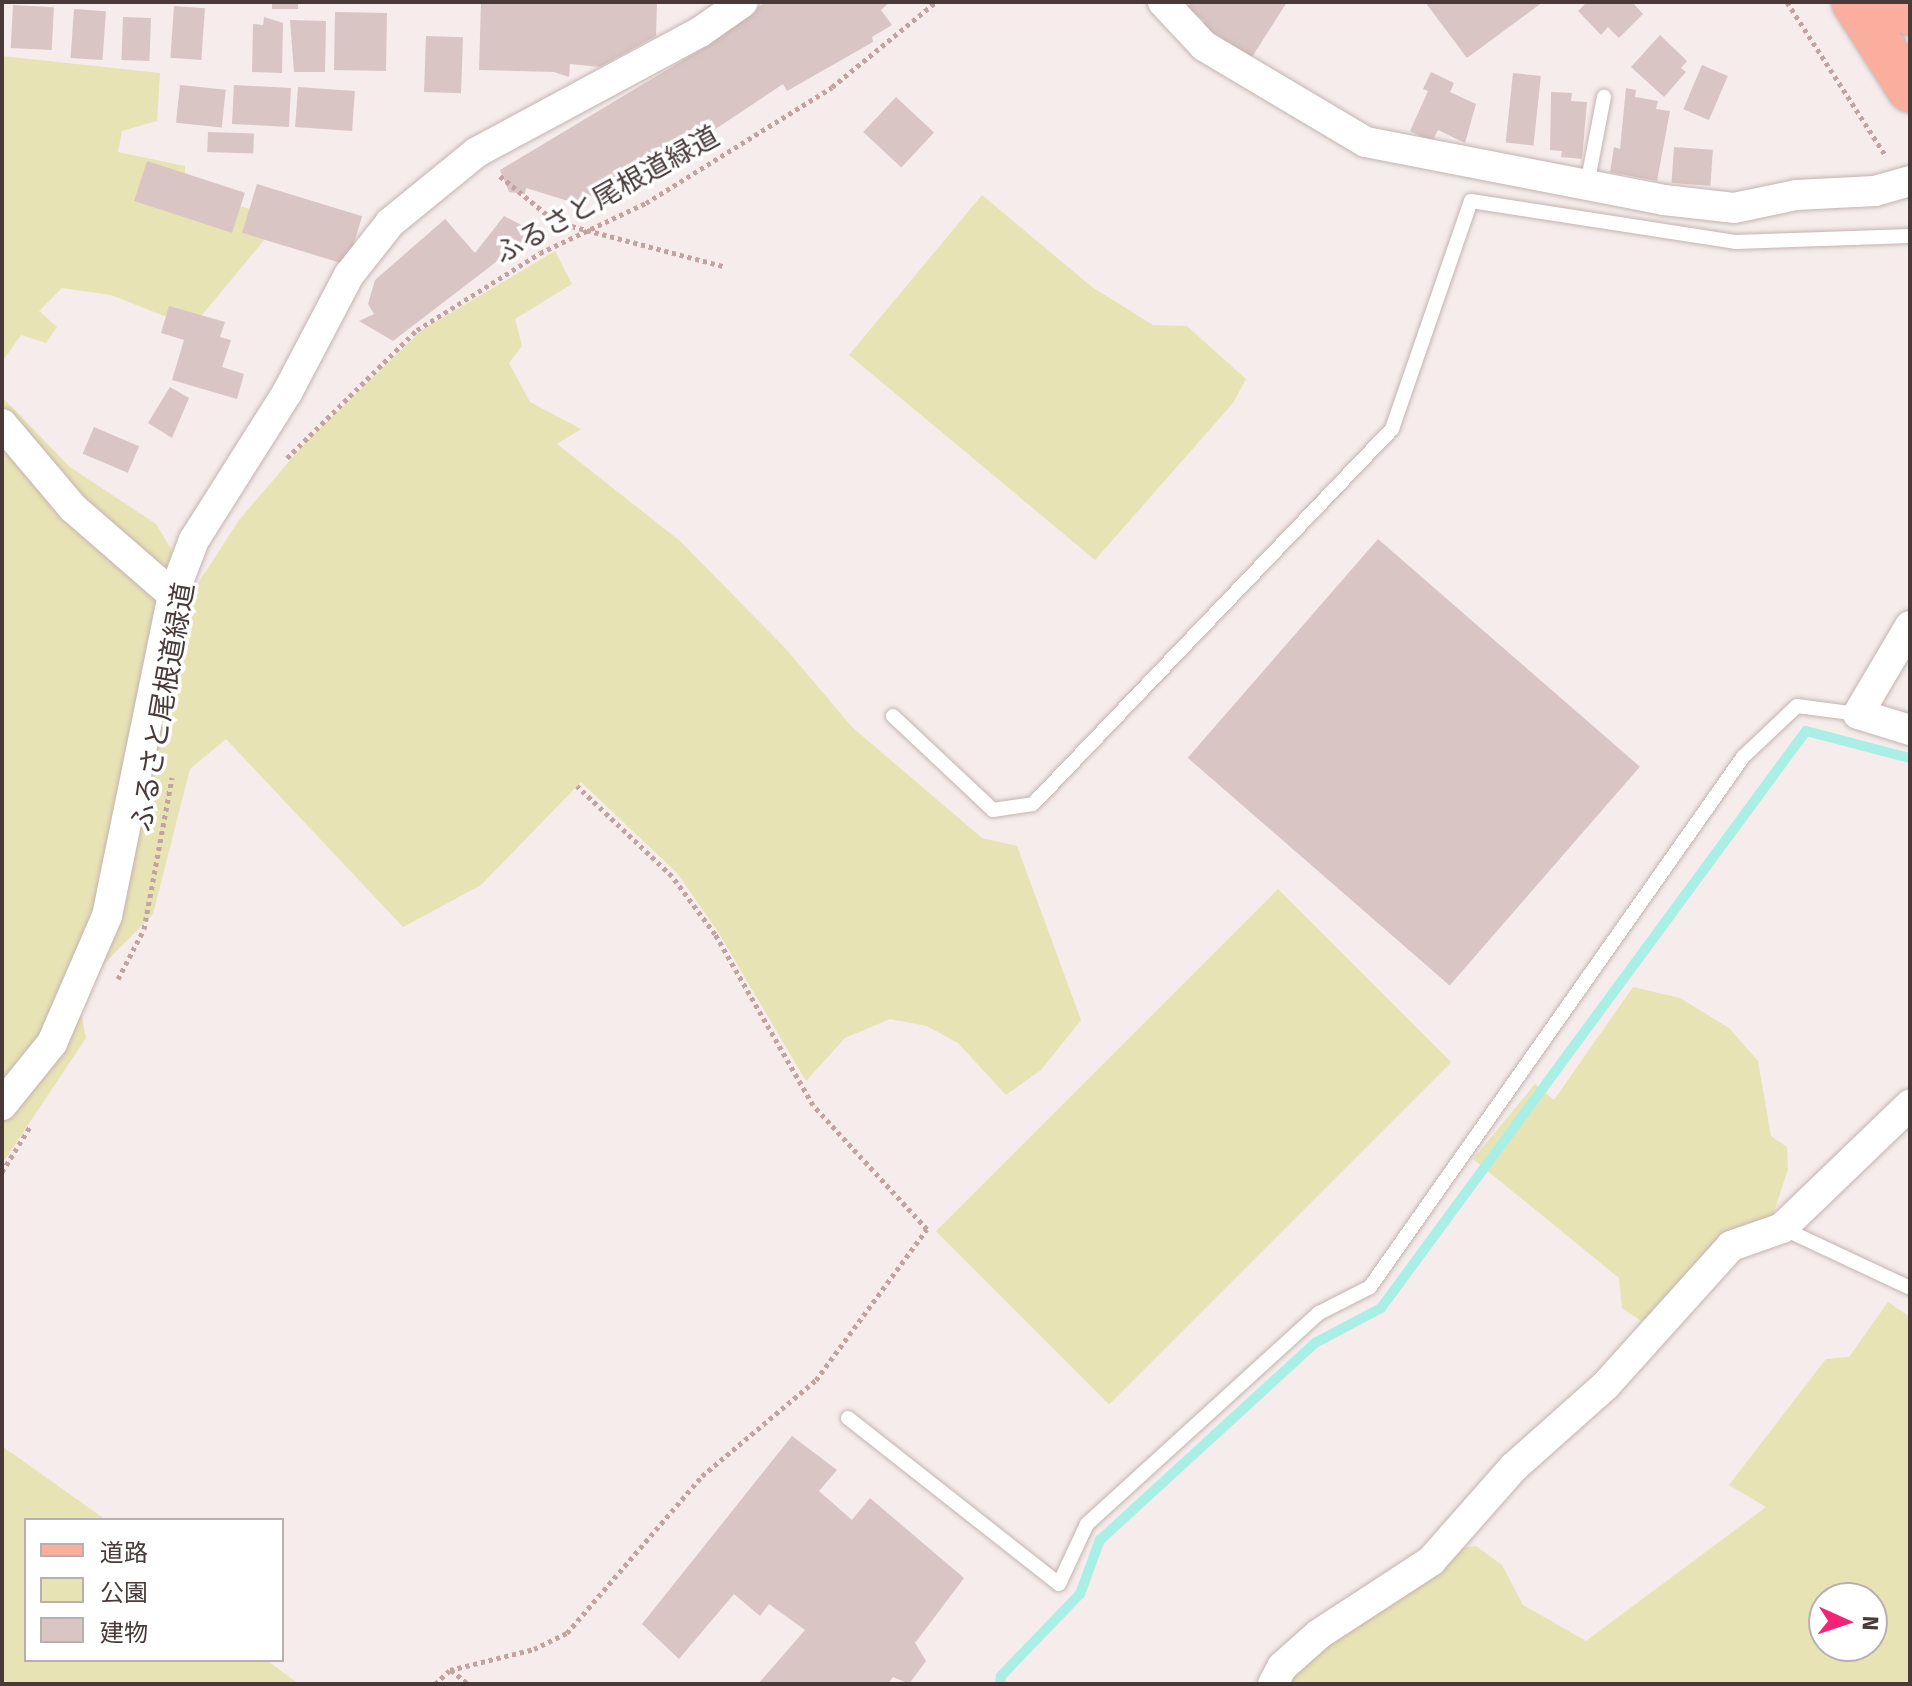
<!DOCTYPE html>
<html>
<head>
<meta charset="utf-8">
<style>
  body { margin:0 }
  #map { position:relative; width:1912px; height:1686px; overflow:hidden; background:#f5eceb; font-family:"Fira Sans","Noto Sans JP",sans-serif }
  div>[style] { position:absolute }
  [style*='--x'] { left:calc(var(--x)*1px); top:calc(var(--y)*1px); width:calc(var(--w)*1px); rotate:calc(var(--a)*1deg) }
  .green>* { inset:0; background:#e8e3b5; transform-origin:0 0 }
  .stream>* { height:10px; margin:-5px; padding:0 5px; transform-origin:5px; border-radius:5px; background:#aaefe5 }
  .building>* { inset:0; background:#d9c5c4; transform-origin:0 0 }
  .path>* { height:5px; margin-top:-2.5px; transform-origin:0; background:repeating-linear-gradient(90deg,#c2a39f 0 4px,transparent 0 8px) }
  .roads { filter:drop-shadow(0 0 2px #c3b3b1) drop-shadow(0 0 2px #c3b3b1) }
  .service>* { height:14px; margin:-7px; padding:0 7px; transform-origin:7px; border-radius:7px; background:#fff }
  .minor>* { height:30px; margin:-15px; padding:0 15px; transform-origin:15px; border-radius:15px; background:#fff }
  .primary>* { height:44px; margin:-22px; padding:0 22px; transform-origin:22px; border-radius:22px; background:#fbad9e }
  span { translate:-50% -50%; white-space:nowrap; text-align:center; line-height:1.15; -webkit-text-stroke:7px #fff; paint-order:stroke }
  .street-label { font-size:28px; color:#493a39 }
  .frame { position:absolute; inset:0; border:4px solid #493a39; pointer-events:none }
  .legend { position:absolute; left:24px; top:1518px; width:260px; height:144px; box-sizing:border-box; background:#fff; border:2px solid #b6b0b0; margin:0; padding:10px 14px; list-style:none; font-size:24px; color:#493a39 }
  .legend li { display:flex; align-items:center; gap:16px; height:40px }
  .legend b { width:40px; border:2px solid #b6b0b0 }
  .north { position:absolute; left:1808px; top:1582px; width:80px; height:80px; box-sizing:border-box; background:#fff; border:2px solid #b6b0b0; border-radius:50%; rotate:93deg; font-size:22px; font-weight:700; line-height:32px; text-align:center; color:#493a39 }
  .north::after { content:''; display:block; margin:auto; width:28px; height:36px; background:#f42376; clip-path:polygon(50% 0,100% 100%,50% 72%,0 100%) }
</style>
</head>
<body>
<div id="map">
  <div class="green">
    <div style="clip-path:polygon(2px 56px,160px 73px,157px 121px,122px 131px,118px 152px,185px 166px,185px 191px,250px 209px,265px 239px,192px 327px,111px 295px,62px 288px,39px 311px,57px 327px,46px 343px,21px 335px,2px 362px)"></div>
    <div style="clip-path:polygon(982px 195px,1092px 287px,1153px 325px,1187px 326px,1246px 379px,1233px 403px,1095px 560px,849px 355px)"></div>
    <div style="clip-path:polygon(555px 251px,572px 284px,515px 319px,522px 346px,509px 363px,530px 402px,581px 429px,557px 444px,680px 541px,785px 648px,852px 727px,982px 838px,1017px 846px,1081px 1020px,1041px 1070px,1006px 1095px,958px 1043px,927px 1026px,890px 1019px,845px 1038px,806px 1081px,717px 930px,677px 873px,581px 782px,481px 885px,403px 927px,226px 739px,190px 769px,153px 914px,104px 964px,81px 1012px,86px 1038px,2px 1164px,2px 397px,70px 467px,156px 524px,195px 588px,239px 520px,304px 444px,422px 330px)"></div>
    <div style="left:1278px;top:889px;width:245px;height:484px;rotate:45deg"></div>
    <div style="clip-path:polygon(1633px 987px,1680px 998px,1729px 1028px,1758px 1061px,1771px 1136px,1787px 1147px,1788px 1169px,1773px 1215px,1728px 1239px,1644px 1323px,1622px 1308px,1619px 1278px,1473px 1159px,1535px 1084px,1554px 1100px)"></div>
    <div style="clip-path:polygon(evenodd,1888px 1302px,1910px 1317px,1910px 1684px,1287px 1684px,1357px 1591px,1421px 1554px,1476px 1546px,1502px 1565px,1523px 1605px,1586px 1641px,1766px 1507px,1729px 1485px,1826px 1359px,1849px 1357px,1888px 1302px,1824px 1598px,1872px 1598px,1872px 1646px,1824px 1646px,1824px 1598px)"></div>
    <div style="clip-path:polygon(2px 1446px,106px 1520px,26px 1520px,26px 1660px,266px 1660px,299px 1684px,2px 1684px)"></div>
  </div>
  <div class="stream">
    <div style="--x:1000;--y:1684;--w:8;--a:-83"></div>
    <div style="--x:1001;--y:1676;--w:114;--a:-46.1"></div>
    <div style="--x:1080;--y:1594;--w:58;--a:-69.7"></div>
    <div style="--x:1100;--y:1540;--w:292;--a:-42.5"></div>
    <div style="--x:1315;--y:1343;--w:75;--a:-27.9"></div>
    <div style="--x:1381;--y:1308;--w:717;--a:-53.63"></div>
    <div style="--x:1806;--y:731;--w:107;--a:14.6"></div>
  </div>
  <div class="building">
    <div style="left:272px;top:2px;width:26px;height:7px"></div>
    <div style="clip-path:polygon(481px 2px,657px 2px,656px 36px,600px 67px,570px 64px,569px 77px,554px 72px,479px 70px)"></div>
    <div style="clip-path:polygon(766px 2px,890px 2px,881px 10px,892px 25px,872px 37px,873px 42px,787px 91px,783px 84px,669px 160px,664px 153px,578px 204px,526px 188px,525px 194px,509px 192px,500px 170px,710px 44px,709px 38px)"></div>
    <div style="clip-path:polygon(1191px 2px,1287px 2px,1252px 57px,1202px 26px,1204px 21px,1187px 8px)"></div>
    <div style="clip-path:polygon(1425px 2px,1543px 2px,1467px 58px)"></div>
    <div style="clip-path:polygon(1587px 2px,1632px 2px,1643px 14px,1619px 38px,1608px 27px,1601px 35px,1578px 11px)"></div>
    <div style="left:13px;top:5px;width:41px;height:43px;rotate:3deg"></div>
    <div style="left:174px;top:6px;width:31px;height:52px;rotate:4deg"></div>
    <div style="left:74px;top:9px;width:32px;height:49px;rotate:4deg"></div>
    <div style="left:335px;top:12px;width:52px;height:58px;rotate:1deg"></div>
    <div style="left:123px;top:17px;width:28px;height:43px;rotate:2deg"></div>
    <div style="clip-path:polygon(264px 17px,283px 23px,282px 73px,252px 72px,253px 24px,263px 25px)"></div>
    <div style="clip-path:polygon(290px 20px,326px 21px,325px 72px,294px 72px)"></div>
    <div style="clip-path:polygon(1660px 35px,1687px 61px,1681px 68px,1686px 72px,1664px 97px,1631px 67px)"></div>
    <div style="left:426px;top:36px;width:37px;height:56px;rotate:2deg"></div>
    <div style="left:1702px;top:65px;width:28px;height:48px;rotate:23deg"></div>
    <div style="clip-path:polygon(1431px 72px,1454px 83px,1450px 92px,1476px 104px,1465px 143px,1438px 130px,1432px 142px,1410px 131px,1428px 91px,1423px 89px)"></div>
    <div style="left:1513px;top:73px;width:28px;height:70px;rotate:6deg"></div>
    <div style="left:180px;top:85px;width:46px;height:38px;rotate:6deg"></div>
    <div style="left:234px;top:85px;width:57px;height:39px;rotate:3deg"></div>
    <div style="left:298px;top:87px;width:57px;height:40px;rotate:4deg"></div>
    <div style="clip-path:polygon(1626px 88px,1636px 90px,1635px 97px,1658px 101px,1656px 109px,1670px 111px,1657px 181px,1610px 172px,1614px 147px,1620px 149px)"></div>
    <div style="clip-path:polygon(1551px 92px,1572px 93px,1571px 101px,1587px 102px,1582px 159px,1561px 157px,1562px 151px,1550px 150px)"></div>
    <div style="left:896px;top:97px;width:52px;height:48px;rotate:43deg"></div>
    <div style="left:208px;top:132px;width:46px;height:20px;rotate:2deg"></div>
    <div style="left:1674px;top:147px;width:39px;height:36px;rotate:4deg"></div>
    <div style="left:147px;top:161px;width:103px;height:42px;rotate:18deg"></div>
    <div style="left:257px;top:184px;width:110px;height:51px;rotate:17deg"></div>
    <div style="clip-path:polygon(504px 216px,525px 227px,530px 236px,393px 341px,359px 321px,374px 314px,368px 304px,375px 280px,445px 219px,475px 253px)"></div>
    <div style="clip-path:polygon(169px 306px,225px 322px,220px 337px,231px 340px,222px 367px,244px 374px,237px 399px,172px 380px,184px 340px,161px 333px)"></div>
    <div style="clip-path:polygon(170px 387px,189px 398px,172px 438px,148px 423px)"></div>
    <div style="left:94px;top:427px;width:49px;height:29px;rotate:23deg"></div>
    <div style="left:1378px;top:539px;width:347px;height:290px;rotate:41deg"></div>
    <div style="clip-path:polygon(792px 1436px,837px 1470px,819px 1491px,852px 1520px,870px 1498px,964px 1578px,915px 1643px,926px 1661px,909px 1684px,893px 1677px,888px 1684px,758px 1684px,805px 1630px,769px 1604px,760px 1616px,734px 1594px,679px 1659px,642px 1624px)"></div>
  </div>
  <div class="path">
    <div style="--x:1787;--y:2;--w:183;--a:57.3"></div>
    <div style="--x:500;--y:176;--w:72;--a:39.4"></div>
    <div style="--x:556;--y:222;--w:173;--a:14.8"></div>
    <div style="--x:287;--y:458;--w:182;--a:-44.6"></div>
    <div style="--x:417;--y:330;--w:145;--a:-32"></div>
    <div style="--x:540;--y:253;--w:117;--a:-25.3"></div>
    <div style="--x:646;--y:203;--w:219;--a:-31.9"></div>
    <div style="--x:832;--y:87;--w:134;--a:-39.3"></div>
    <div style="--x:118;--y:979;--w:56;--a:-62.5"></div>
    <div style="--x:144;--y:929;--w:154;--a:-79.5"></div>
    <div style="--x:2;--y:1172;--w:55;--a:-58.3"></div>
    <div style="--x:451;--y:1670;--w:22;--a:39"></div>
    <div style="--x:435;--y:1684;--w:21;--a:-43"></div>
    <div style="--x:450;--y:1670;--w:87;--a:-14"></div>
    <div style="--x:534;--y:1649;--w:37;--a:-26"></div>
    <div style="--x:567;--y:1633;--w:207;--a:-49.3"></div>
    <div style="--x:702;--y:1476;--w:149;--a:-40.1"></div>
    <div style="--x:816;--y:1380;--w:187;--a:-53.7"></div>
    <div style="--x:927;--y:1229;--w:168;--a:-132.6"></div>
    <div style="--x:813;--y:1105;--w:197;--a:-119.8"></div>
    <div style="--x:715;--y:934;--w:72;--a:-126.6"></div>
    <div style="--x:672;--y:876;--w:131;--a:-136.5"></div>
  </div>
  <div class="roads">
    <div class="service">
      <div style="--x:1587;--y:185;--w:90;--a:-79.1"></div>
      <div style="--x:893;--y:716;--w:137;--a:43.2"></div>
      <div style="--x:993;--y:810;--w:40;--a:-8.5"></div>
      <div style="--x:1033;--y:804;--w:519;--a:-46.25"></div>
      <div style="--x:1392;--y:429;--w:241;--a:-70.9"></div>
      <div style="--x:1471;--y:201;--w:267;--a:8.8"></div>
      <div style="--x:1735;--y:242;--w:175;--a:-2"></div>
      <div style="--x:1782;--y:1228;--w:141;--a:25.1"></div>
      <div style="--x:848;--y:1418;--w:268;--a:38.2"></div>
      <div style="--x:1059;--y:1584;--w:66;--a:-65"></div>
      <div style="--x:1087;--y:1524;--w:314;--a:-42.3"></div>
      <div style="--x:1319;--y:1313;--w:57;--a:-27"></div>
      <div style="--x:1370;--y:1287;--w:648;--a:-54.86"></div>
      <div style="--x:1743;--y:757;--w:74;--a:-43.4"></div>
      <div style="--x:1797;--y:706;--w:62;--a:7.5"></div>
    </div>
    <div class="minor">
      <div style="--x:1163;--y:2;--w:60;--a:47"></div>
      <div style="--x:1204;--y:46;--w:188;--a:30.7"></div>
      <div style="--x:1366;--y:142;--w:304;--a:11"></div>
      <div style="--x:1664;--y:200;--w:70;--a:6.5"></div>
      <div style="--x:1734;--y:208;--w:63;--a:-11.8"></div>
      <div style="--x:1796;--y:195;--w:79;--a:-2.9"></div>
      <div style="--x:1875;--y:191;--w:36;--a:-16"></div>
      <div style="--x:2;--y:424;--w:110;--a:49.8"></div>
      <div style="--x:73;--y:508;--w:133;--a:41"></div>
      <div style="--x:1910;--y:626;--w:102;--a:120.6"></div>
      <div style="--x:1858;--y:714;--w:54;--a:17.1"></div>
      <div style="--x:2;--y:1105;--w:80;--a:-51.1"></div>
      <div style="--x:52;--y:1043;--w:138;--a:-66.6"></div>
      <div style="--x:107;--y:916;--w:328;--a:-78.4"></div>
      <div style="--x:173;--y:595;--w:59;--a:-69.1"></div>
      <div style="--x:194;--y:540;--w:174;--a:-57.7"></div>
      <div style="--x:287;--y:393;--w:133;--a:-62.3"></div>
      <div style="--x:349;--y:275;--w:66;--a:-51.7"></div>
      <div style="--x:390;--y:223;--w:112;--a:-39.2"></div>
      <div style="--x:477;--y:152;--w:253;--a:-28.3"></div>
      <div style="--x:700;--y:32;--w:52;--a:-34.9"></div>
      <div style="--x:1273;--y:1684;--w:19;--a:-62"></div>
      <div style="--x:1282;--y:1667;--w:50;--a:-41.7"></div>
      <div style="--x:1319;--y:1634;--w:134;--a:-33.1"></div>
      <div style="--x:1431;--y:1561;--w:125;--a:-48.6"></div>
      <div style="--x:1514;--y:1467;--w:123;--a:-41.7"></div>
      <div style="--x:1606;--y:1385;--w:187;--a:-48"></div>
      <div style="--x:1731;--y:1246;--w:54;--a:-19.4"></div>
      <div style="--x:1782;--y:1228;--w:178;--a:-43.9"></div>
    </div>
    <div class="primary">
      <div style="--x:1854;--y:2;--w:104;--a:57.5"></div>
      <div style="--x:1903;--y:2;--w:13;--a:58"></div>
    </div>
  </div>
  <div class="street-label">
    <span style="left:607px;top:195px;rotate:-29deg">ふるさと尾根道緑道</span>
    <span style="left:163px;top:707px;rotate:-80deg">ふるさと尾根道緑道</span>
  </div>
  <div class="frame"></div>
  <ul class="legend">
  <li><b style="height:10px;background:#fbad9e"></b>道路</li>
  <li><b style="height:22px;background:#e8e3b5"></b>公園</li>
  <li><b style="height:22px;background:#d9c5c4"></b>建物</li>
  </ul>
  <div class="north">N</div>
</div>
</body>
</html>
